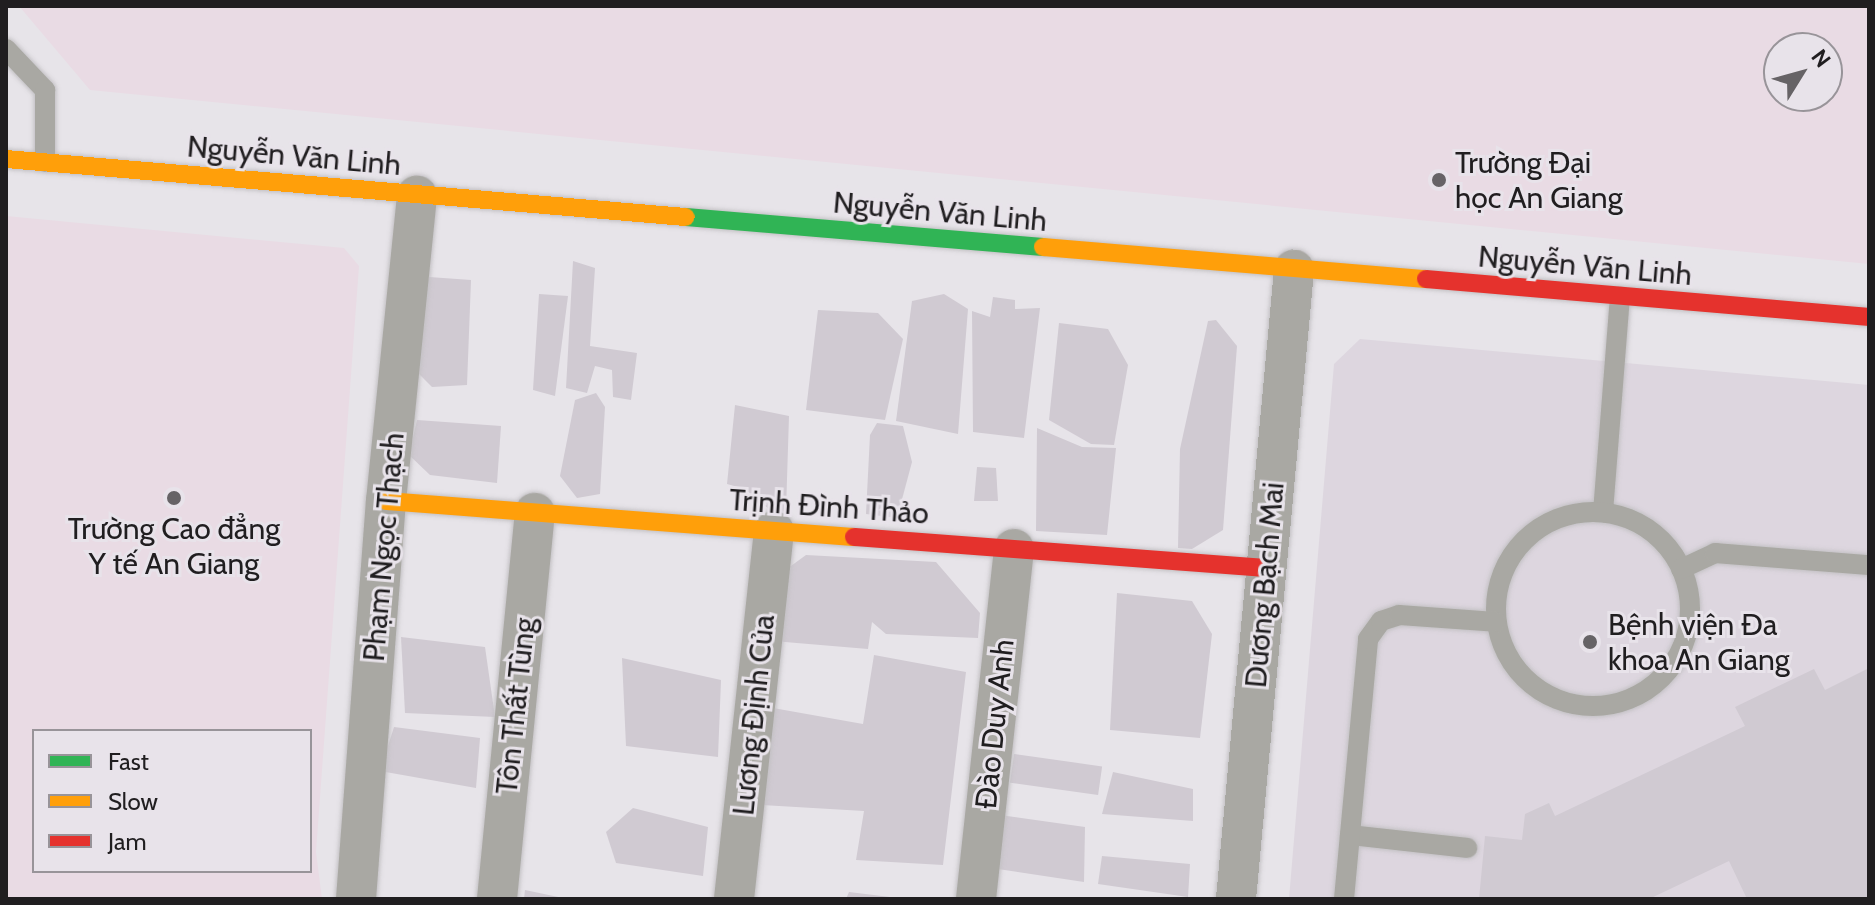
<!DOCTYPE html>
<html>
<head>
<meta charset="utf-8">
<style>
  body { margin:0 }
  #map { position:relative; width:1875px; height:905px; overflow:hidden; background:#e7e4e9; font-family:Cabin,sans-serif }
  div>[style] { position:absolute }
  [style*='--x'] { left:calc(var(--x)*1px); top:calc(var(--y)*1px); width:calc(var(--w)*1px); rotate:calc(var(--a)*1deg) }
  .built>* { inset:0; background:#ddd6df }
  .education>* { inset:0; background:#e9dbe4 }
  .building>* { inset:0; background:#d0cad2; transform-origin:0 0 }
  .roads { filter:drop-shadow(0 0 2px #c3c1c4) drop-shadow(0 0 2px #c3c1c4) }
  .lane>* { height:20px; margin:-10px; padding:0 10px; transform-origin:10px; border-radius:10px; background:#a9a8a3 }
  .lane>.ring { margin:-10px; padding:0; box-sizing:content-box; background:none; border:20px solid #a9a8a3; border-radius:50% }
  .street>* { height:40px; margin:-20px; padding:0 20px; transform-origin:20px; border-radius:20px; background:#a9a8a3 }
  .fast>* { height:18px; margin:-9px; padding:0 9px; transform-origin:9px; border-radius:9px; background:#30b455 }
  .slow>* { height:18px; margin:-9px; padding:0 9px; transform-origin:9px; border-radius:9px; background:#ff9f0a }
  .jam>* { height:18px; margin:-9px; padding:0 9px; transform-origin:9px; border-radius:9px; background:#e5322d }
  .dots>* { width:22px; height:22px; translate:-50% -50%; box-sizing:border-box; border:4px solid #e8e3ea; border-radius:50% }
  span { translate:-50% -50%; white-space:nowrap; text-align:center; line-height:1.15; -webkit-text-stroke:6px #e8e3ea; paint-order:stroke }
  .street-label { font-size:30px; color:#201e20 }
  .poi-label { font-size:30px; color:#201e20 }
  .left { translate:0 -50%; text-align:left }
  .frame { position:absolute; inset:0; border:8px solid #201e20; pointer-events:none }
  .legend { position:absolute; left:32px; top:729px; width:280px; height:144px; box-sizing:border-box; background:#e8e3ea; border:2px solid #989499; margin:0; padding:10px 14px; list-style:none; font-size:24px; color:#201e20 }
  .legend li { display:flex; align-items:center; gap:16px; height:40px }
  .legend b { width:40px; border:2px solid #989499 }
  .north { position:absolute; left:1763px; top:32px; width:80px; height:80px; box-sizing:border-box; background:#e8e3ea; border:2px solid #989499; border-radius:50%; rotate:53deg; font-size:22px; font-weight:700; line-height:32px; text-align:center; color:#201e20 }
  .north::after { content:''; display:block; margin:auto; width:28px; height:36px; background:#666366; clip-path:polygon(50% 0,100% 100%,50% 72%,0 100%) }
</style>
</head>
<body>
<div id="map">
  <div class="built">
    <div style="clip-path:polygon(1360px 339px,1869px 385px,1869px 899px,1289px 899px,1334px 364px)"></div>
  </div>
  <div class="education">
    <div style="clip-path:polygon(evenodd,19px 6px,1869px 6px,1869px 264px,90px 90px,19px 6px,1779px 48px,1827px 48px,1827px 96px,1779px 96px,1779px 48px)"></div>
    <div style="clip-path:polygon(evenodd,6px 216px,344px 248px,359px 266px,316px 852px,322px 899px,6px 899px,6px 216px,34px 731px,310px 731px,310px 871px,34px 871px,34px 731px)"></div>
  </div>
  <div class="building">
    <div style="clip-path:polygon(573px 261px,595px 268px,590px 346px,637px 353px,631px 400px,613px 397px,612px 370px,595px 366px,587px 393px,566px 388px)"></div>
    <div style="clip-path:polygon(429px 277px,471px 280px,467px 385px,432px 387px,408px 363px)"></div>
    <div style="clip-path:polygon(539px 294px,568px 296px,555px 396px,533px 390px)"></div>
    <div style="clip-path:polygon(944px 294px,968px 309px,958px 434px,896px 421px,912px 301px)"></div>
    <div style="clip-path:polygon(993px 297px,1015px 300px,1015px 309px,1040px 308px,1024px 438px,973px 432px,972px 311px,990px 317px)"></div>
    <div style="clip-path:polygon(818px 310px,878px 313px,903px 339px,885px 420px,806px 410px)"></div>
    <div style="clip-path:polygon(1216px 320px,1237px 346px,1223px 530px,1192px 549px,1178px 548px,1180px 449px,1208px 321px)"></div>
    <div style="clip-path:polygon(1059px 323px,1108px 329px,1128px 365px,1114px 445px,1091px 444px,1049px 420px)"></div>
    <div style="clip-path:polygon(596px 393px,605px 407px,600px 494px,577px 498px,560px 476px,575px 400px)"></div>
    <div style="clip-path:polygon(735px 405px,789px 416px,786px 511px,769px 509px,745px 489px,727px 484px)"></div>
    <div style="clip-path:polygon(417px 420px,501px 426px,497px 483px,430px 475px,409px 455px)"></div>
    <div style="clip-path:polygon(877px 423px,903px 426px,912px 462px,897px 518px,866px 514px,870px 435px)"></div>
    <div style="clip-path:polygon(1037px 428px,1082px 447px,1116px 448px,1107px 535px,1036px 531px)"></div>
    <div style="clip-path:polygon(977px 467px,996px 468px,998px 501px,974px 501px)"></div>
    <div style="clip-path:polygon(806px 555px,936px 562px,980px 613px,978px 638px,886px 634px,872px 622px,868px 649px,773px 641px,773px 579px)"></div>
    <div style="clip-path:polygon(1117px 593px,1192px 601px,1212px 634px,1200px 738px,1110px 730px)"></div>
    <div style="clip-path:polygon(401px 637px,485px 647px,495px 717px,405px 713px)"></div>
    <div style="clip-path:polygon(874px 655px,966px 672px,943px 865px,856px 860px,864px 811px,762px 805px,773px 708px,863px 724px)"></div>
    <div style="clip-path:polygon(622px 658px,721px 680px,718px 757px,626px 746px)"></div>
    <div style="clip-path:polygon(1869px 668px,1869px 899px,1747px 899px,1729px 861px,1649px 899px,1479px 899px,1485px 836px,1522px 840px,1525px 814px,1549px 803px,1555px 816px,1745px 726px,1735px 707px,1814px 669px,1825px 690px)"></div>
    <div style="clip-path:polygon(394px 727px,480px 738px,476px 788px,380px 771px)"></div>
    <div style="left:1014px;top:754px;width:89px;height:29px;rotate:8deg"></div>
    <div style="clip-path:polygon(1113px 772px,1193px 789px,1193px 821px,1102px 814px)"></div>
    <div style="clip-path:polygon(633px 808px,708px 827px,703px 876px,616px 863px,606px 832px)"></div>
    <div style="clip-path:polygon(1000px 815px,1085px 827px,1084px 882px,998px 869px)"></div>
    <div style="clip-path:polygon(1102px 856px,1190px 864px,1188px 897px,1098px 884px)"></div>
    <div style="clip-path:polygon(525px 890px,563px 898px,563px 899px,524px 899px)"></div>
    <div style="clip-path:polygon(849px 892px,890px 897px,890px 899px,846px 899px)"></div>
  </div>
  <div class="roads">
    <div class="lane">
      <div style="--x:6;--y:49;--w:57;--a:46.4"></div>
      <div style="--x:45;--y:90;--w:72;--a:90"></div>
      <div style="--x:1603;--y:512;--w:216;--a:-85.5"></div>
      <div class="ring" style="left:1496px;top:512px;width:174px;height:174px"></div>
      <div style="--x:1681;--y:569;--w:38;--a:-25"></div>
      <div style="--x:1715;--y:553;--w:154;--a:4.5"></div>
      <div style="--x:1350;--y:835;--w:118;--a:6.3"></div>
      <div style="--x:1344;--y:899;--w:261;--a:-84.7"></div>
      <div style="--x:1368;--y:639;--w:22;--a:-54"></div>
      <div style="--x:1381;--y:621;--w:19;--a:-18"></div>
      <div style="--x:1399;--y:615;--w:97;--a:4.1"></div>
    </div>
    <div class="street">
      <div style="--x:356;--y:899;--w:399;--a:-85.7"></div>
      <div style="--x:386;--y:501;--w:307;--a:-84.2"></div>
      <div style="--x:497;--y:899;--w:388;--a:-84.4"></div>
      <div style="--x:734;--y:899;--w:370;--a:-83.8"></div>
      <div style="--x:976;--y:899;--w:352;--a:-83.8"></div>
      <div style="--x:1236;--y:899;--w:632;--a:-84.73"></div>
    </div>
    <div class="fast">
      <div style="--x:686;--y:217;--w:358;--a:4.8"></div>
    </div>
    <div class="slow">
      <div style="--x:6;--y:159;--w:682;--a:4.88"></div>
      <div style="--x:1043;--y:247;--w:384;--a:4.8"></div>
      <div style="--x:386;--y:501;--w:469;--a:4.4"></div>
    </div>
    <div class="jam">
      <div style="--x:1426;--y:279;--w:445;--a:4.9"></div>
      <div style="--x:854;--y:537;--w:414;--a:4.3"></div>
    </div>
  </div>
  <div class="dots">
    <div style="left:1439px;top:180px;background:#666366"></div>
    <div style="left:174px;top:498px;background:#666366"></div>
    <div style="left:1590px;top:642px;background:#666366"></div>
  </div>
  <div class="street-label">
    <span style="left:294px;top:156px;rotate:5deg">Nguyễn Văn Linh</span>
    <span style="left:940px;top:212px;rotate:5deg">Nguyễn Văn Linh</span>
    <span style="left:1585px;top:266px;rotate:5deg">Nguyễn Văn Linh</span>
    <span style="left:829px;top:507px;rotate:4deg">Trịnh Đình Thảo</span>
    <span style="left:384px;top:547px;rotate:-85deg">Phạm Ngọc Thạch</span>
    <span style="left:1265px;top:585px;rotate:-85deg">Dương Bạch Mai</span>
    <span style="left:516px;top:706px;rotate:-84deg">Tôn Thất Tùng</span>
    <span style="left:754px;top:715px;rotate:-84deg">Lương Định Của</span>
    <span style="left:995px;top:724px;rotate:-84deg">Đào Duy Anh</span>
  </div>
  <div class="poi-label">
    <span class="left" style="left:1455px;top:180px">Trường Đại<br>học An Giang</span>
    <span style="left:174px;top:546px">Trường Cao đẳng<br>Y tế An Giang</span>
    <span class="left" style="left:1608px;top:642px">Bệnh viện Đa<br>khoa An Giang</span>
  </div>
  <div class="frame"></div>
  <ul class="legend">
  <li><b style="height:10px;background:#30b455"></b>Fast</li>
  <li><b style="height:10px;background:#ff9f0a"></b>Slow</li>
  <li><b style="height:10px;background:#e5322d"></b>Jam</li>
  </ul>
  <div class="north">N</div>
</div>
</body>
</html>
